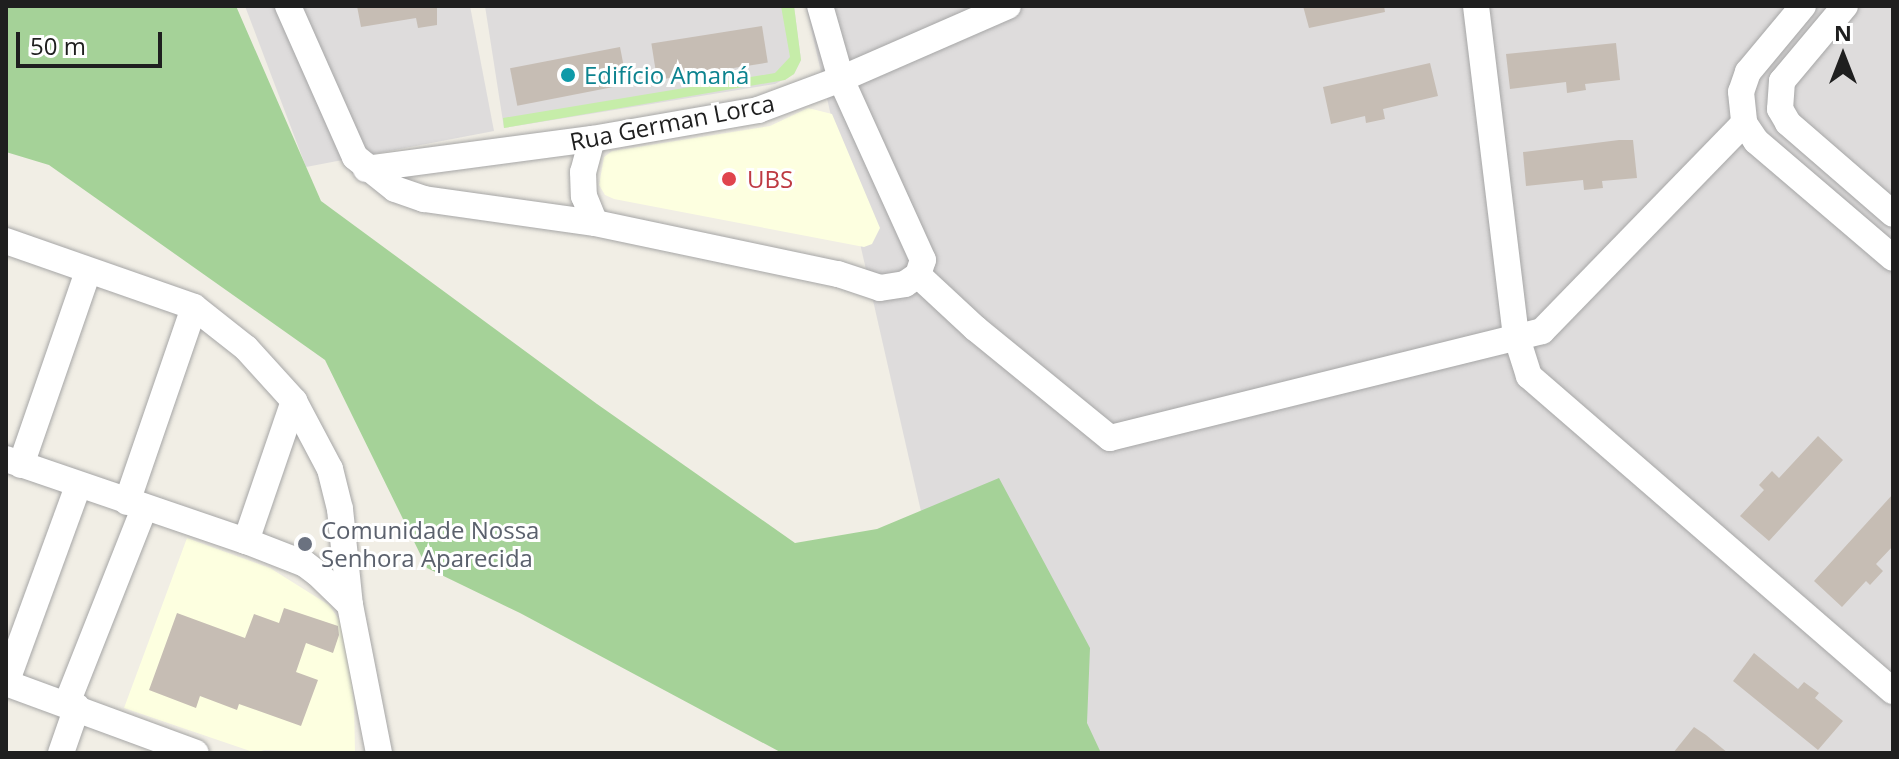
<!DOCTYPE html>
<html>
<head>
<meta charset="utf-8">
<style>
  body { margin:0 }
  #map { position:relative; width:1899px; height:759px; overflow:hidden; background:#f1eee5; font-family:"Open Sans",sans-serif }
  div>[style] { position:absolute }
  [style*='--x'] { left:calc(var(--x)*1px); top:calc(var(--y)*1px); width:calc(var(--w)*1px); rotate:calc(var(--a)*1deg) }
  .residential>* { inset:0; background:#dedcdc }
  .education>* { inset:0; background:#fdffe0 }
  .grass>* { inset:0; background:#c6eda9 }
  .forest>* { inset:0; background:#a5d298 }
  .building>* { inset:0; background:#c6bdb4; transform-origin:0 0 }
  .roads { filter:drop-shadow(0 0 2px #a6a6a6) drop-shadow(0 0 2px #a6a6a6) }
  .minor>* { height:26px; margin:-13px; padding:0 13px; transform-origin:13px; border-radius:13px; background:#fff }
  .dots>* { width:22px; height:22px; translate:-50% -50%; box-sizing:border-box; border:4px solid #fff; border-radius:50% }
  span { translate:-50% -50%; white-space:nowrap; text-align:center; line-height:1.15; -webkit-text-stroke:6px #fff; paint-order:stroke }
  .culture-label { font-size:24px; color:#0d838f }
  .left { translate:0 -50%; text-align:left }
  .street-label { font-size:24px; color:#1f1f1f }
  .health-label { font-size:24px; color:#be3a42 }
  .worship-label { font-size:24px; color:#5b616d }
  .frame { position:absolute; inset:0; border:8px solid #1f1f1f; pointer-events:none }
  .north { position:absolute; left:1803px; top:16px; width:80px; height:80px; -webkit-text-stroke:6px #fff; paint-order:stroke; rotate:0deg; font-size:22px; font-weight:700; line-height:32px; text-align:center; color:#1f1f1f }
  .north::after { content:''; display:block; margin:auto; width:28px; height:36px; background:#1f1f1f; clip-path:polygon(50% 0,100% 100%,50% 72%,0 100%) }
  .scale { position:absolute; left:16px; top:32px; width:146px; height:36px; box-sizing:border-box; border:4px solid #1f1f1f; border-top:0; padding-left:10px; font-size:24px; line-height:28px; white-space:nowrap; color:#1f1f1f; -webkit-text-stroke:6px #fff; paint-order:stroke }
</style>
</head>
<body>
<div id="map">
  <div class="residential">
    <div style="clip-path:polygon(245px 6px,470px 6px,494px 131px,306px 167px)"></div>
    <div style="clip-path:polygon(485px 6px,794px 6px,801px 60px,794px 74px,775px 84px,504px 128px)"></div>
    <div style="clip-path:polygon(806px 6px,1893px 6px,1893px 753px,976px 753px)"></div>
  </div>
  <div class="education">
    <div style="clip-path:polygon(808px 108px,832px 114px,880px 228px,872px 244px,864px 247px,614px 199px,605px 195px,599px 185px,604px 157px,612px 151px,770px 126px)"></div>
    <div style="clip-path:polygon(187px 538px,270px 568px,329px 605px,344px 627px,354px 701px,355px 753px,264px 750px,256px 753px,124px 708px)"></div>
  </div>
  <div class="grass">
    <div style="clip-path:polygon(781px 6px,794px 6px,801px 60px,794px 74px,785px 80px,504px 128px,503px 118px,775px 73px,790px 57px)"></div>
  </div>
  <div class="forest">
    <div style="clip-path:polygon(6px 6px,236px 6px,321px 201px,597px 404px,795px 543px,877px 529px,999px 478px,1090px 648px,1087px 723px,1101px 753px,782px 753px,520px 613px,427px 568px,325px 360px,49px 165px,6px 152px)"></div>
  </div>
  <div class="building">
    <div style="clip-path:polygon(357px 6px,437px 6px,437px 25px,418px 28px,416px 18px,361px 27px)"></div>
    <div style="clip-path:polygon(1303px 6px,1384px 6px,1385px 12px,1309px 28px)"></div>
    <div style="left:762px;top:26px;width:37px;height:112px;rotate:81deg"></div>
    <div style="clip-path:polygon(1616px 43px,1620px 80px,1585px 84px,1586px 90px,1567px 93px,1566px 82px,1510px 89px,1506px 54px)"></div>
    <div style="left:620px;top:47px;width:38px;height:112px;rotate:79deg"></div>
    <div style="clip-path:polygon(1430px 63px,1438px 96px,1383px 109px,1385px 119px,1366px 123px,1365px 116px,1331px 124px,1323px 87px)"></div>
    <div style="clip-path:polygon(1619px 140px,1633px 140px,1637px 178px,1602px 181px,1603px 188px,1584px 190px,1583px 180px,1526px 186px,1523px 152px)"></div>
    <div style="clip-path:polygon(1818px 436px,1843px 460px,1769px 541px,1740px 516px,1764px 490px,1759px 485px,1772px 471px,1779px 478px)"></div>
    <div style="clip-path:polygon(1893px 494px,1893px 546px,1876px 564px,1883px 571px,1870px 585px,1866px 581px,1842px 607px,1814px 581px)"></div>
    <div style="clip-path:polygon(284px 608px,338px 626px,339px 635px,333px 653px,306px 643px,296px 672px,318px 680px,301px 726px,239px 704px,237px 710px,200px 696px,196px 708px,149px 690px,177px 613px,245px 638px,254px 614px,279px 623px)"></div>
    <div style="clip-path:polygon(1754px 653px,1798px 689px,1804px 682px,1819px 693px,1815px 698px,1843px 721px,1818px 750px,1733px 681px)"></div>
    <div style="clip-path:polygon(1694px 727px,1706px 735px,1728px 753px,1673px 753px)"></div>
  </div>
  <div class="roads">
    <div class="minor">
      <div style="--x:288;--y:6;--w:165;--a:66.1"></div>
      <div style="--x:355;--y:157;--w:51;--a:38.7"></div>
      <div style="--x:395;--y:189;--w:31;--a:19"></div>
      <div style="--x:424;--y:199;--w:173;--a:8"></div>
      <div style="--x:595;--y:223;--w:248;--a:11.9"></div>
      <div style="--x:838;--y:274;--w:44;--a:18.4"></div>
      <div style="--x:880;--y:288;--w:25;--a:-9"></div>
      <div style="--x:905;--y:284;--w:16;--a:-35"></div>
      <div style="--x:918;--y:275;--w:16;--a:-72"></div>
      <div style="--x:923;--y:260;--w:199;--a:-114.4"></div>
      <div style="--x:841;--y:79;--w:76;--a:-106"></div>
      <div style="--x:1476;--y:6;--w:331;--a:83.1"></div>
      <div style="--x:1516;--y:335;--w:43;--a:72.4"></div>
      <div style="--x:1529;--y:376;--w:481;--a:40.9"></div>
      <div style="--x:1803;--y:6;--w:86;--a:129.8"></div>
      <div style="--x:1748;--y:72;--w:21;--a:109"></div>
      <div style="--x:1741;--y:92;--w:31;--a:84"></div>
      <div style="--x:1744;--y:123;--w:22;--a:56"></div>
      <div style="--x:1756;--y:141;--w:180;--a:40.5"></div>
      <div style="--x:1845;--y:6;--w:98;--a:130"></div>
      <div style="--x:1782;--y:81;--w:28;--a:94"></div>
      <div style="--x:1780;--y:109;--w:16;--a:60"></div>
      <div style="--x:1788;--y:123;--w:139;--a:40.9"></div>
      <div style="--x:592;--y:139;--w:34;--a:105"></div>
      <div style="--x:583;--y:172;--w:24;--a:88"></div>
      <div style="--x:584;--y:196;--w:29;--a:68"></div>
      <div style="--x:366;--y:169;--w:228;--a:-7.6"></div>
      <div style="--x:592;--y:139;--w:169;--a:-9.9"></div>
      <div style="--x:758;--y:110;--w:89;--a:-20.5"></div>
      <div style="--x:841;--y:79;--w:182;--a:-23.6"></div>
      <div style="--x:6;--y:241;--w:199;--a:19.3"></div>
      <div style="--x:194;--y:307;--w:66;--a:38.3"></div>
      <div style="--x:246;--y:348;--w:72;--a:47.8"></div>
      <div style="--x:294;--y:401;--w:77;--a:62.1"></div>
      <div style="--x:330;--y:469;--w:41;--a:76"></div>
      <div style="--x:340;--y:509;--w:97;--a:84.1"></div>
      <div style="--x:918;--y:275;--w:78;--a:42.9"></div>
      <div style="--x:975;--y:328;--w:174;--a:39.2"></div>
      <div style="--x:1110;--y:438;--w:445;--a:-13.9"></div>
      <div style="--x:1542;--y:331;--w:290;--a:-45.8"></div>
      <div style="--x:6;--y:459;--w:254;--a:18.9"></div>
      <div style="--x:246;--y:541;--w:63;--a:21.3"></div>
      <div style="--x:305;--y:564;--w:15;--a:37"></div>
      <div style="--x:317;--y:573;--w:46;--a:44.1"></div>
      <div style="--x:350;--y:605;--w:151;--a:78.9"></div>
      <div style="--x:21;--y:465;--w:204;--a:-70.9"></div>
      <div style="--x:127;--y:502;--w:206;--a:-71"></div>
      <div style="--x:246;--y:541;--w:148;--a:-71.1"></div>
      <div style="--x:6;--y:683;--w:210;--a:-69.9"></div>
      <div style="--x:6;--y:683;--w:202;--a:20.2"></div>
      <div style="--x:67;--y:703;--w:209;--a:-68.4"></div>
      <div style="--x:61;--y:753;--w:49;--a:-70.8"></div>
    </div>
  </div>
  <div class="dots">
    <div style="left:568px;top:75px;background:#0f9aa8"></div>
    <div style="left:729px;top:179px;background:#e0444e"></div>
    <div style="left:305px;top:544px;background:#6b7280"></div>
  </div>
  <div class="culture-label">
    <span class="left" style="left:584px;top:75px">Edifício Amaná</span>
  </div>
  <div class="street-label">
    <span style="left:672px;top:122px;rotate:-11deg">Rua German Lorca</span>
  </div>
  <div class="health-label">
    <span class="left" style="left:747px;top:179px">UBS</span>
  </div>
  <div class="worship-label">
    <span class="left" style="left:321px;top:544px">Comunidade Nossa<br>Senhora Aparecida</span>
  </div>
  <div class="frame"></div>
  <div class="north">N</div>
  <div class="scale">50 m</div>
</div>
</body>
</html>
